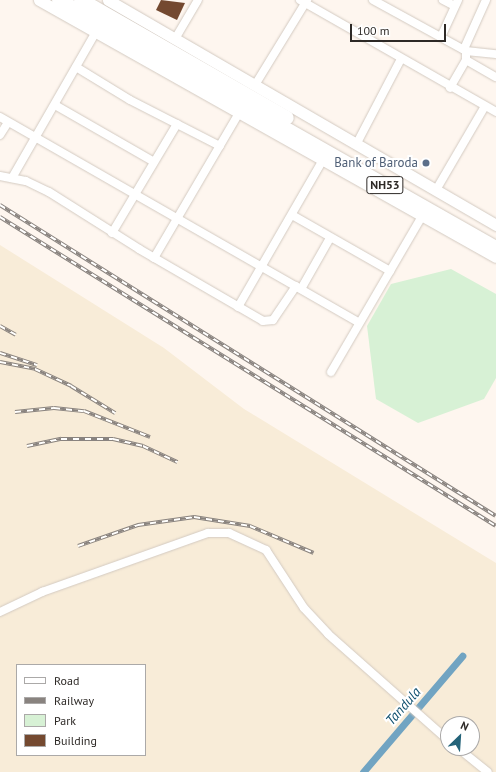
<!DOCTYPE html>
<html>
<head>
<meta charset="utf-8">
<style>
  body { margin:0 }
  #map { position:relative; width:496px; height:772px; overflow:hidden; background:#fef6ef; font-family:"PT Sans",sans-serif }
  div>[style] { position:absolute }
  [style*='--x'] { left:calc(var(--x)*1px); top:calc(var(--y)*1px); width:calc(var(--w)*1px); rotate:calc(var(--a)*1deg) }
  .industrial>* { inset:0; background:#f8ecd8 }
  .green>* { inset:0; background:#d7f1d5 }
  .canal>* { height:7px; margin:-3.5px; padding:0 3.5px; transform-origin:3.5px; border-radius:3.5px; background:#71a4c2 }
  .building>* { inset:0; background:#744930 }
  .roads { filter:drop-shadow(0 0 1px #d3cac1) drop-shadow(0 0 1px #d3cac1) }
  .street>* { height:8px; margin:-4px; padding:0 4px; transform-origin:4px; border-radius:4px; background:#fff }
  .secondary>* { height:11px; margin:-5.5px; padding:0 5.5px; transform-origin:5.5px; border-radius:5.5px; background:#fff }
  .highway>* { height:14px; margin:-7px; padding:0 7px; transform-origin:7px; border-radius:7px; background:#fff }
  .rail>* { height:3.5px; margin-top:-1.75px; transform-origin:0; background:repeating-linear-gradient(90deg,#fff 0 6px,#89837f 0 12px); box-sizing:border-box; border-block:1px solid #89837f }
  .dots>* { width:11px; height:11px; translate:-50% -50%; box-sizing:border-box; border:2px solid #fff; border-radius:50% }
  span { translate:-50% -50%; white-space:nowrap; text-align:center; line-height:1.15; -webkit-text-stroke:4px #fff; paint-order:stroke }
  .shield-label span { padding:1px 3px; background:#fff; border:1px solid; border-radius:3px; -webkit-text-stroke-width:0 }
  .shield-label { font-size:12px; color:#2d2926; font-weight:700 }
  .service-label { font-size:13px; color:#4e5e75 }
  .right { translate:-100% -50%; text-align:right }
  .water-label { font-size:14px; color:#0f506f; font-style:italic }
  .legend { position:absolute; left:16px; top:664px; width:130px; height:92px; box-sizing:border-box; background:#fff; border:1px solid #aba9a8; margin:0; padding:5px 7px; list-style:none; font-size:12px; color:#2d2926 }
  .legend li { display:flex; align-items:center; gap:8px; height:20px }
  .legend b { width:20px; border:1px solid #aba9a8 }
  .north { position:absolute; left:440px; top:716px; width:40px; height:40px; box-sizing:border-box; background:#fff; border:1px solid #aba9a8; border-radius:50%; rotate:25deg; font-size:11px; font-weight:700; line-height:16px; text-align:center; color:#2d2926 }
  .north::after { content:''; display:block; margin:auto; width:14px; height:18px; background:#246379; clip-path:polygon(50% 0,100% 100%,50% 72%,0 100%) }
  .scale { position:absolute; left:350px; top:24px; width:96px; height:18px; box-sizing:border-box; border:2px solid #2d2926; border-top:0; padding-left:5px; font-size:12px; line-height:14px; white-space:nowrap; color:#2d2926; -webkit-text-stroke:3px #fff; paint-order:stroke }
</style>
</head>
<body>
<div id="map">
  <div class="industrial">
    <div style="clip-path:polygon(evenodd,0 245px,164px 348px,244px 409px,496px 563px,496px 772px,0 772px,0 245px,17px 665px,145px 665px,145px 755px,17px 755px,17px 665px,0 245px,448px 724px,472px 724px,472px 748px,448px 748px,448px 724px)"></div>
  </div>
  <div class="green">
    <div style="clip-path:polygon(451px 269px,496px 294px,496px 378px,484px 399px,418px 423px,376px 399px,367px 326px,391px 284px)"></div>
  </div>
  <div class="canal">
    <div style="--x:363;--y:772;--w:153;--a:-49.5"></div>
  </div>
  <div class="building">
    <div style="clip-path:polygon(161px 0,185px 3px,177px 20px,156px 10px)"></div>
  </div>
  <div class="roads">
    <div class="street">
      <div style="--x:300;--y:0;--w:226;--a:29.7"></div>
      <div style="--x:373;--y:0;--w:106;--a:28.7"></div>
      <div style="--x:466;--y:51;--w:9;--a:90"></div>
      <div style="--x:466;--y:60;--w:32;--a:120"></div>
      <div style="--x:443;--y:0;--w:13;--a:27"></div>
      <div style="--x:441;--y:37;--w:41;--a:-65.3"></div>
      <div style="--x:175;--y:39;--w:45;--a:-59.5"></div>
      <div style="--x:464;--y:49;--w:54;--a:-65.8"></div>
      <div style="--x:466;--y:51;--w:30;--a:6"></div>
      <div style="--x:466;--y:60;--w:34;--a:30"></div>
      <div style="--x:76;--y:67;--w:63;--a:31.4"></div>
      <div style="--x:130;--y:100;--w:101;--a:27.1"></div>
      <div style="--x:255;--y:85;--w:100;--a:-58.5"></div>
      <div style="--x:55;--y:105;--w:114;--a:29.9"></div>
      <div style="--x:0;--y:117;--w:414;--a:29.8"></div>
      <div style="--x:0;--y:135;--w:15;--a:-58"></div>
      <div style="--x:357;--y:143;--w:95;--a:-62.4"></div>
      <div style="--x:0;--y:176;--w:26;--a:11"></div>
      <div style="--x:26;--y:181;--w:25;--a:26"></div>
      <div style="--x:49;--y:192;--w:107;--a:32.3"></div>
      <div style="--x:139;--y:249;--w:143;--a:30.1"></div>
      <div style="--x:263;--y:321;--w:10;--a:-6"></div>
      <div style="--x:273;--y:320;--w:41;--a:-55.9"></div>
      <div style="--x:12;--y:178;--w:168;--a:-60.1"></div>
      <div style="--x:436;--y:190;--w:97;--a:-59.7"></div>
      <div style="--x:292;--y:215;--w:113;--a:29.7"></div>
      <div style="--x:112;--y:233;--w:127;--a:-59.2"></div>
      <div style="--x:154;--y:258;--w:168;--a:-59.6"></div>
      <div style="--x:301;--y:289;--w:59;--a:-60.4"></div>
      <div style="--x:238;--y:307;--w:170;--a:-60"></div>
      <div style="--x:331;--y:372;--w:181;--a:-59.7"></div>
      <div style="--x:0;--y:612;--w:47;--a:-25.5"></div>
      <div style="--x:42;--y:592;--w:176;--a:-19.6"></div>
      <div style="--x:208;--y:533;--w:21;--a:0"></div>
      <div style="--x:229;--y:533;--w:41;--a:24.7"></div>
      <div style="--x:266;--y:550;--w:69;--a:56.8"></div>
      <div style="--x:304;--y:608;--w:35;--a:47"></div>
      <div style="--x:328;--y:634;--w:160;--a:41.5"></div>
      <div style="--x:458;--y:748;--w:38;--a:39"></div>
    </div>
    <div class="secondary">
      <div style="--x:39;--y:0;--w:524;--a:29.35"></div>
      <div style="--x:108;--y:0;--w:449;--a:30.1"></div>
    </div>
    <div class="highway">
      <div style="--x:59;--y:0;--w:502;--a:29.58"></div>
      <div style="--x:81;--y:0;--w:237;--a:29.8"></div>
    </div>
  </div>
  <div class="rail">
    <div style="--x:0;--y:205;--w:585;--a:32.09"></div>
    <div style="--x:0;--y:217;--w:584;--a:31.92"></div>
    <div style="--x:0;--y:326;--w:18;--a:29"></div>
    <div style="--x:0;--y:353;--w:39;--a:18"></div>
    <div style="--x:0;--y:362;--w:36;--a:11"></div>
    <div style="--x:35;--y:369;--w:40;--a:25"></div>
    <div style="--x:71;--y:386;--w:52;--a:31.5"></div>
    <div style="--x:15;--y:412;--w:39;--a:-6"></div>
    <div style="--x:54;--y:408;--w:30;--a:6"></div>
    <div style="--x:84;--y:411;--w:71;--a:21.5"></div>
    <div style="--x:27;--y:446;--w:35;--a:-12"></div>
    <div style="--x:61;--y:439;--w:52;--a:0"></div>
    <div style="--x:113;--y:439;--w:31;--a:13"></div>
    <div style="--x:143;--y:446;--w:38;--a:25"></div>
    <div style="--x:78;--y:546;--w:64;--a:-19.3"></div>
    <div style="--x:138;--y:525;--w:57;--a:-8.1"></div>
    <div style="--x:194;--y:517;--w:57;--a:9.1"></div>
    <div style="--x:250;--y:526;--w:69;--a:22.9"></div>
  </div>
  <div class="dots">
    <div style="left:426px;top:163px;background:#5c6f8a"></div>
  </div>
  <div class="shield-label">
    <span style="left:385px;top:185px">NH53</span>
  </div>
  <div class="service-label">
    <span class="right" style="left:418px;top:163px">Bank of Baroda</span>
  </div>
  <div class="water-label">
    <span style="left:403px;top:706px;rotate:-49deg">Tandula</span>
  </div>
  <ul class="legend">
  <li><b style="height:5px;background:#fff"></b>Road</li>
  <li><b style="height:5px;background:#89837f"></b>Railway</li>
  <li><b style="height:11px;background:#d7f1d5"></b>Park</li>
  <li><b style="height:11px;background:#744930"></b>Building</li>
  </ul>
  <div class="north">N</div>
  <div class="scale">100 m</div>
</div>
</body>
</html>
